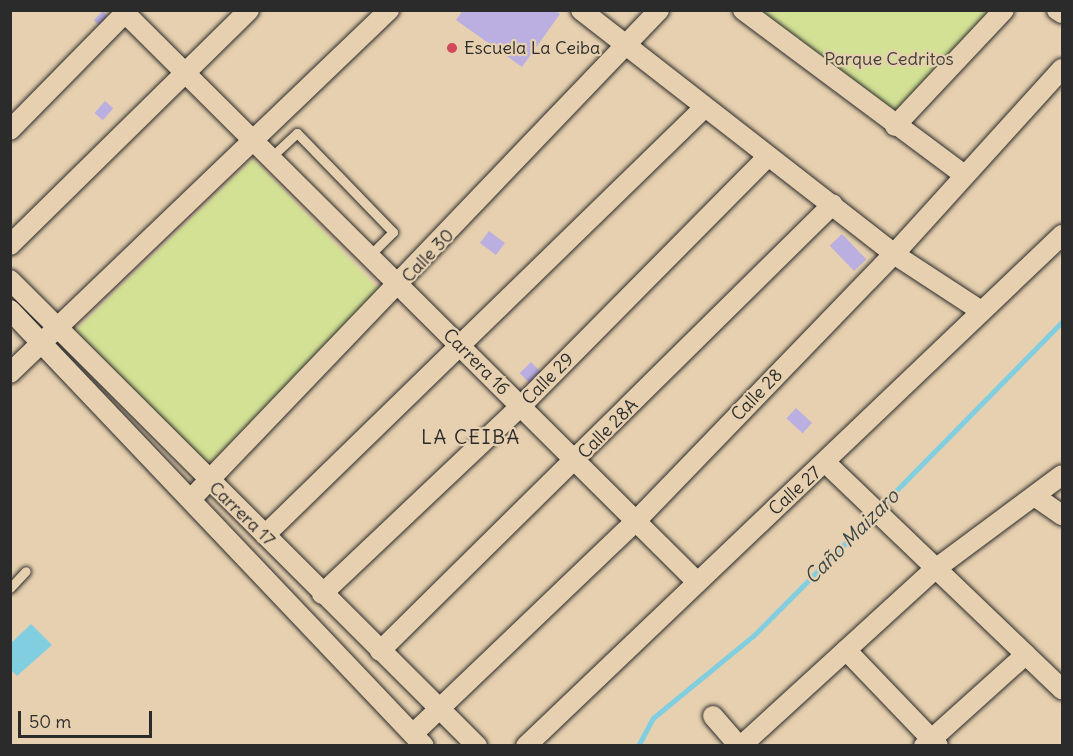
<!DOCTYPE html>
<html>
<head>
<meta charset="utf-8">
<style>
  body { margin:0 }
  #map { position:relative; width:1073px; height:756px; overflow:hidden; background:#e6d0af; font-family:Delius,sans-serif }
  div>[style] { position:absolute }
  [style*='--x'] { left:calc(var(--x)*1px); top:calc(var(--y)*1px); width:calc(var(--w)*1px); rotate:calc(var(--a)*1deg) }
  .green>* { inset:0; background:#d3e195; transform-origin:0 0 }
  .water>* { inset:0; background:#82cee1 }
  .stream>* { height:5px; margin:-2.5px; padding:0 2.5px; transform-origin:2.5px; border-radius:2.5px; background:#82cee1 }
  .building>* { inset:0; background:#baafe0; transform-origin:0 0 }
  .roads { filter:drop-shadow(0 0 2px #2b2b2b) drop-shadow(0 0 2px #2b2b2b) }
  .lane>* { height:9px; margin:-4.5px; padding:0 4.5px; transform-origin:4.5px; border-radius:4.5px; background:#e6d0af }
  .street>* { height:20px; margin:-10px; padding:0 10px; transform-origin:10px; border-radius:10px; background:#e6d0af }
  .dots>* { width:16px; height:16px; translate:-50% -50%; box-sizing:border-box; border:3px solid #e6d0af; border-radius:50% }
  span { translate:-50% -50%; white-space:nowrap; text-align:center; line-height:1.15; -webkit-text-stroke:4.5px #e6d0af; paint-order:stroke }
  .poi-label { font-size:18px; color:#2b2b2b }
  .left { translate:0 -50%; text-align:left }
  .park-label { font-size:18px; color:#3c3d36 }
  .street-label { font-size:18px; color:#2b2b2b }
  .neighbourhood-label { font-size:20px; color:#2b2b2b; letter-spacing:1.5px }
  .water-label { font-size:20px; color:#384346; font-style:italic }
  .frame { position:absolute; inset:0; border:12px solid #2b2b2b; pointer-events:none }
  .scale { position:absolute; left:18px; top:711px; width:134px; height:27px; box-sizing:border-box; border:3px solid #2b2b2b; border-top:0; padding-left:8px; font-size:18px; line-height:21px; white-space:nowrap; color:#2b2b2b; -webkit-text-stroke:4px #e6d0af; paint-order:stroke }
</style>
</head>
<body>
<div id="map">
  <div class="green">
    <div style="clip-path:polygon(745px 11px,1003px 11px,895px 122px)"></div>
    <div style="left:253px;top:159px;width:188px;height:246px;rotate:46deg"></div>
  </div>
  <div class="water">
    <div style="clip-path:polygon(31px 624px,52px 645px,17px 676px,11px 670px,11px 643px)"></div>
  </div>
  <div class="stream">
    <div style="--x:879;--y:508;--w:261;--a:-45.5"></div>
    <div style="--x:638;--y:746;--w:32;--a:-62"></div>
    <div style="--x:653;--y:718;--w:129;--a:-39.4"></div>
    <div style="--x:753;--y:636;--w:170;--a:-45.2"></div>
  </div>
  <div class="building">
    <div style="clip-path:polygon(463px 10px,555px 10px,560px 14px,522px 67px,456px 20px)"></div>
    <div style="left:103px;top:11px;width:7px;height:13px;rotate:45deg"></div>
    <div style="left:105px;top:101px;width:11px;height:16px;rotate:41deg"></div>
    <div style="left:489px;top:231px;width:20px;height:15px;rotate:37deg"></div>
    <div style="left:842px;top:234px;width:35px;height:17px;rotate:46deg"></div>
    <div style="left:531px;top:362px;width:17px;height:16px;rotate:45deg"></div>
    <div style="left:796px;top:408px;width:22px;height:14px;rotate:43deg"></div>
  </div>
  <div class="roads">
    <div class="lane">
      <div style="--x:269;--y:159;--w:38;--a:-43"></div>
      <div style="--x:297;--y:133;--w:138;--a:45.9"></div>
      <div style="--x:393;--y:232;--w:35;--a:135"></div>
      <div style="--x:10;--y:588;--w:23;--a:-47"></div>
    </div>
    <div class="street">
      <div style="--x:122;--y:10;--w:811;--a:44.85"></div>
      <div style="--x:581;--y:10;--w:397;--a:37.9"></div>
      <div style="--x:894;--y:254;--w:104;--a:33.2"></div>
      <div style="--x:743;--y:10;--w:276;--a:36.7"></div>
      <div style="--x:1057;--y:10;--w:6;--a:31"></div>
      <div style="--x:895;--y:126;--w:159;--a:-46.8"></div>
      <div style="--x:10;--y:130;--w:168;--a:-45.5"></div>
      <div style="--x:10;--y:245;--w:335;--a:-44.5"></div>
      <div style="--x:10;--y:280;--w:660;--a:44.94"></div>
      <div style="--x:10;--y:310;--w:601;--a:46.48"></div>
      <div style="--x:10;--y:373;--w:525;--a:-43.76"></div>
      <div style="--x:826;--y:463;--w:327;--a:43.8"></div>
      <div style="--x:193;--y:497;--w:674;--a:-46.26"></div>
      <div style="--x:1036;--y:497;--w:32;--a:35"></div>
      <div style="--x:265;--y:535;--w:612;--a:-44.21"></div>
      <div style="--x:322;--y:594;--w:272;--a:-43.4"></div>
      <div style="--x:520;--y:407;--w:351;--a:-45.3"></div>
      <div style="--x:846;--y:650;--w:133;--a:46.2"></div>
      <div style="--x:380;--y:651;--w:636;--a:-44.62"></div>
      <div style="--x:713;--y:716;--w:40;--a:49"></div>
      <div style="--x:415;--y:732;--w:303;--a:-43.7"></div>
      <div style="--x:634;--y:523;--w:374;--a:-46"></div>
      <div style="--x:894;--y:254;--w:250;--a:-47.8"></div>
      <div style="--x:526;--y:746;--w:741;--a:-43.63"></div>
      <div style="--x:741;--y:746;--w:261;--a:-42.4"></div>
      <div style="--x:934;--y:570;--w:159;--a:-36.6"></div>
      <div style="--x:924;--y:746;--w:137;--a:-42"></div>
    </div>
  </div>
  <div class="dots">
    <div style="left:452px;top:48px;background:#d1495b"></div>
  </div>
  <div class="poi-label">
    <span class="left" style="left:464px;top:48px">Escuela La Ceiba</span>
  </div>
  <div class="park-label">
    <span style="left:889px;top:59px">Parque Cedritos</span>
  </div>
  <div class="street-label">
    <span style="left:428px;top:256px;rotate:-46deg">Calle 30</span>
    <span style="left:476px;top:362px;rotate:45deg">Carrera 16</span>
    <span style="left:548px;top:379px;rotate:-45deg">Calle 29</span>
    <span style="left:757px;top:395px;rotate:-46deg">Calle 28</span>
    <span style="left:608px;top:429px;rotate:-45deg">Calle 28A</span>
    <span style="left:795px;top:491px;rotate:-42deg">Calle 27</span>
    <span style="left:242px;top:514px;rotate:44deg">Carrera 17</span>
  </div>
  <div class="neighbourhood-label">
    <span style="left:471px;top:436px">LA CEIBA</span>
  </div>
  <div class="water-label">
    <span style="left:851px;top:536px;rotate:-45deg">Caño Maizaro</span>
  </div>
  <div class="frame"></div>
  <div class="scale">50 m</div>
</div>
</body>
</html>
